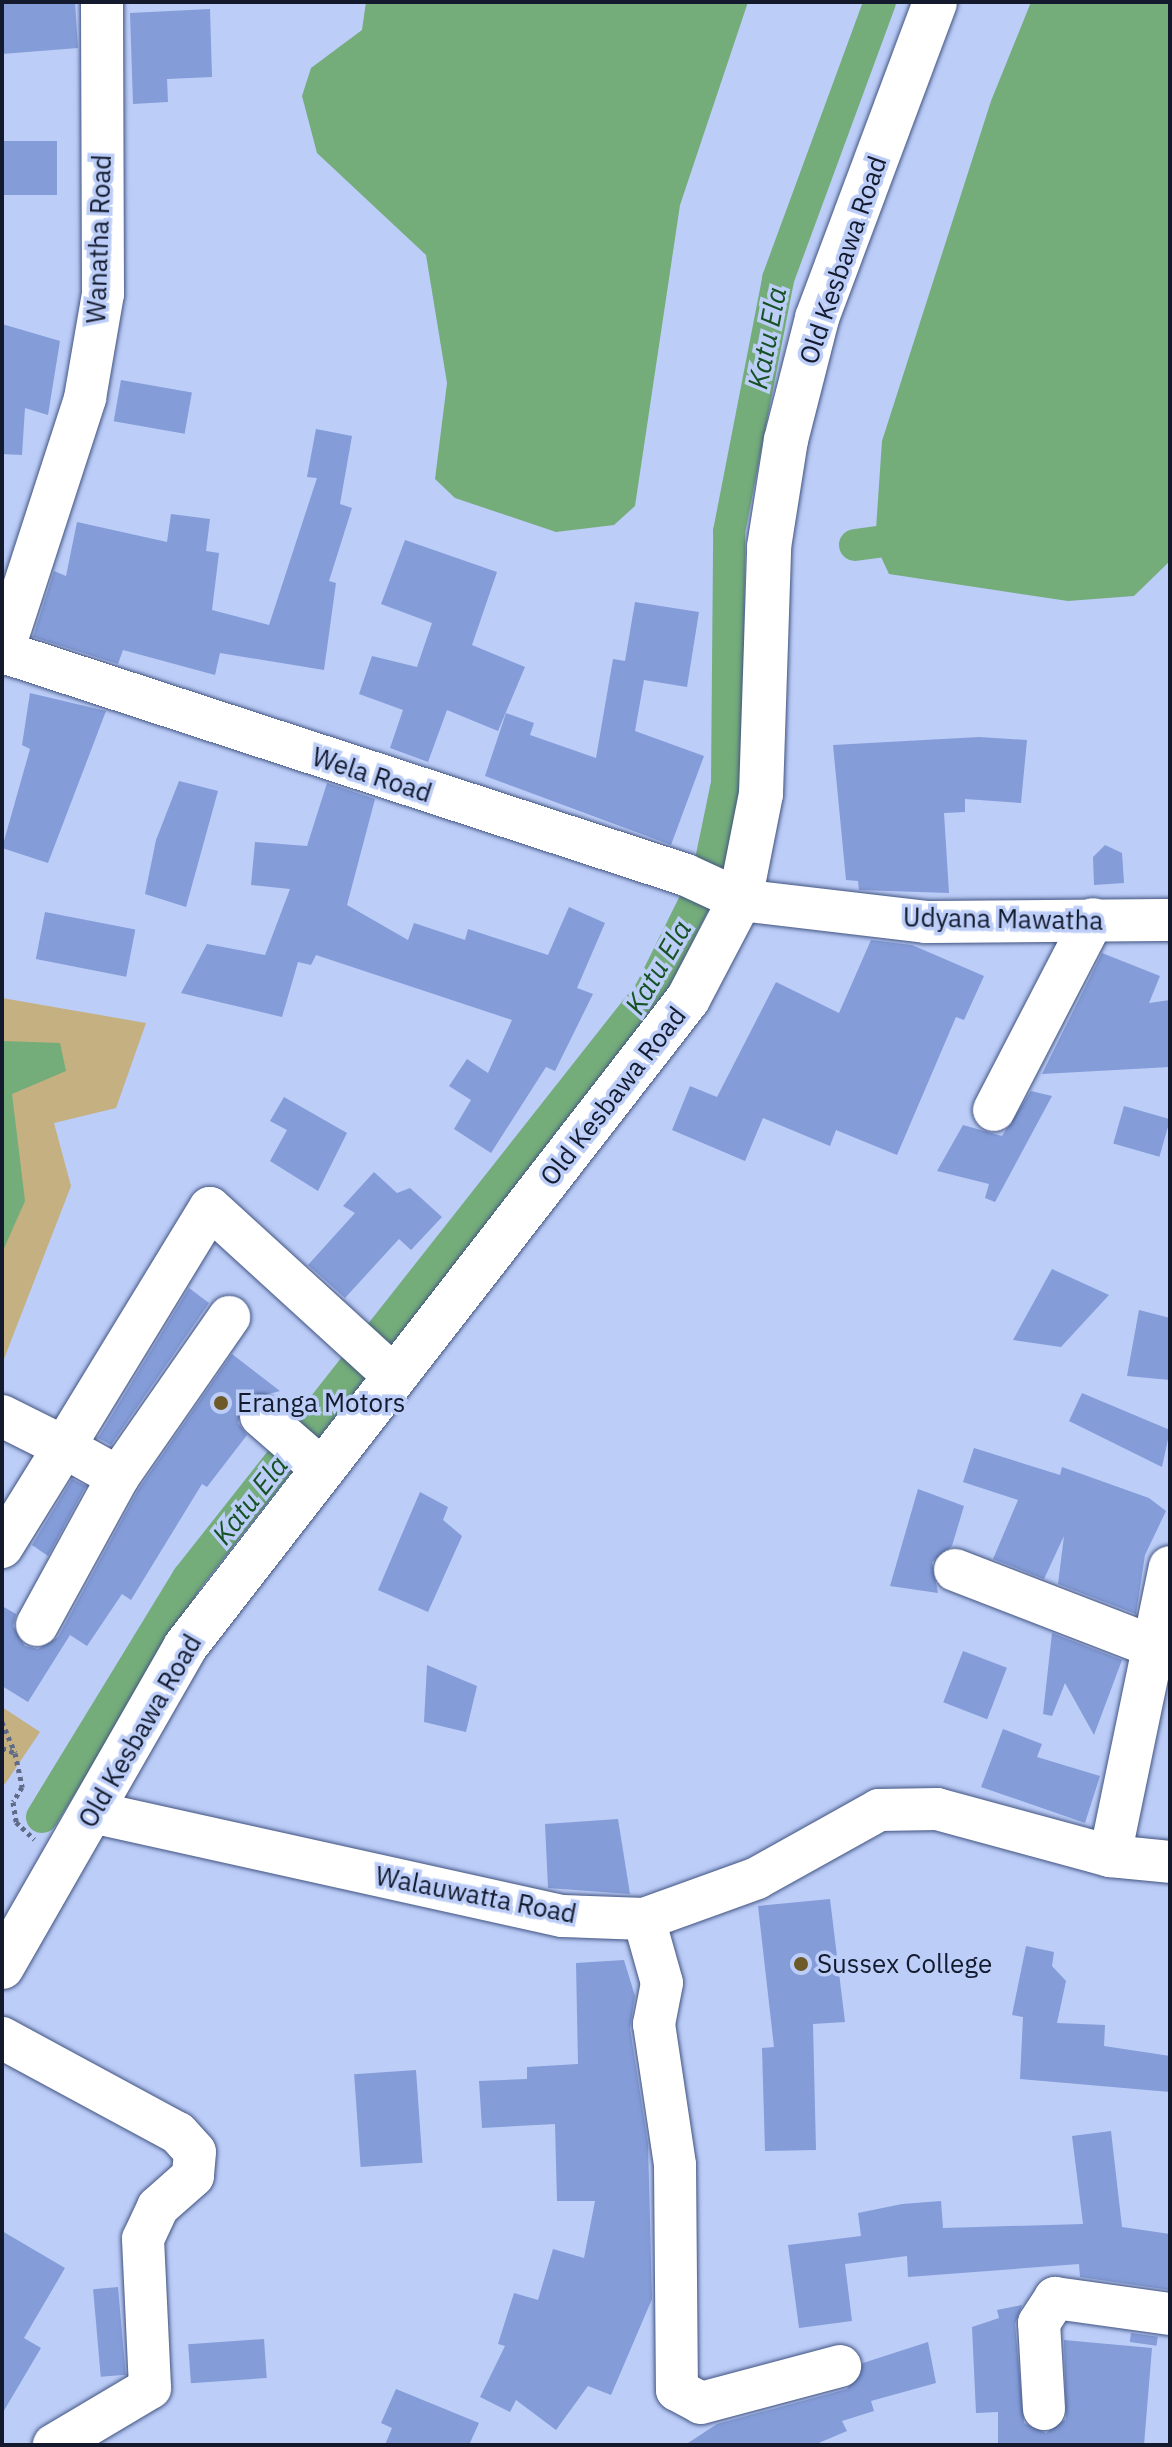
<!DOCTYPE html>
<html>
<head>
<meta charset="utf-8">
<style>
  body { margin:0 }
  #map { position:relative; width:1172px; height:2447px; overflow:hidden; background:#bccdf8; font-family:"IBM Plex Sans",sans-serif }
  div>[style] { position:absolute }
  [style*='--x'] { left:calc(var(--x)*1px); top:calc(var(--y)*1px); width:calc(var(--w)*1px); rotate:calc(var(--a)*1deg) }
  .green>* { inset:0; background:#c4b080 }
  .water>* { inset:0; background:#74ac7a }
  .canal>* { height:32px; margin:-16px; padding:0 16px; transform-origin:16px; border-radius:16px; background:#74ac7a }
  .building>* { inset:0; background:#849cd8; transform-origin:0 0 }
  .path>* { height:5px; margin-top:-2.5px; transform-origin:0; background:repeating-linear-gradient(90deg,#5f6b89 0 4px,transparent 0 8px) }
  .roads { filter:drop-shadow(0 0 2px #425481) drop-shadow(0 0 2px #425481) }
  .minor>* { height:42px; margin:-21px; padding:0 21px; transform-origin:21px; border-radius:21px; background:#fff }
  .major>* { height:44px; margin:-22px; padding:0 22px; transform-origin:22px; border-radius:22px; background:#fff }
  .dots>* { width:22px; height:22px; translate:-50% -50%; box-sizing:border-box; border:4px solid #bccdf8; border-radius:50% }
  span { translate:-50% -50%; white-space:nowrap; text-align:center; line-height:1.15; -webkit-text-stroke:7px #bccdf8; paint-order:stroke }
  .street-label { font-size:26px; color:#131a2d }
  .poi-label { font-size:26px; color:#131a2d }
  .left { translate:0 -50%; text-align:left }
  .water-label { font-size:28px; color:#165223; font-style:italic }
  .frame { position:absolute; inset:0; border:4px solid #131a2d; pointer-events:none }
</style>
</head>
<body>
<div id="map">
  <div class="green">
    <div style="clip-path:polygon(2px 998px,146px 1023px,116px 1108px,54px 1123px,71px 1186px,2px 1364px)"></div>
    <div style="clip-path:polygon(2px 1707px,40px 1732px,5px 1784px,2px 1782px)"></div>
  </div>
  <div class="water">
    <div style="clip-path:polygon(366px 2px,748px 2px,680px 205px,635px 506px,614px 525px,556px 532px,455px 498px,435px 479px,447px 383px,426px 255px,317px 153px,302px 96px,311px 68px,362px 30px)"></div>
    <div style="clip-path:polygon(1031px 2px,1170px 2px,1170px 561px,1134px 596px,1068px 601px,889px 574px,875px 544px,882px 441px,991px 101px)"></div>
    <div style="clip-path:polygon(2px 1041px,60px 1043px,66px 1071px,12px 1094px,25px 1201px,2px 1253px)"></div>
  </div>
  <div class="canal">
    <div style="--x:855;--y:545;--w:61;--a:-7.6"></div>
    <div style="--x:42;--y:1817;--w:280;--a:-58.6"></div>
    <div style="--x:188;--y:1578;--w:746;--a:-51.75"></div>
    <div style="--x:650;--y:992;--w:131;--a:-63.6"></div>
    <div style="--x:708;--y:875;--w:94;--a:-78.3"></div>
    <div style="--x:727;--y:783;--w:251;--a:-89.5"></div>
    <div style="--x:729;--y:532;--w:258;--a:-79"></div>
    <div style="--x:778;--y:279;--w:295;--a:-69.8"></div>
  </div>
  <div class="building">
    <div style="clip-path:polygon(2px 2px,75px 2px,78px 48px,2px 54px)"></div>
    <div style="clip-path:polygon(210px 9px,212px 77px,167px 79px,168px 102px,133px 104px,130px 13px)"></div>
    <div style="left:2px;top:141px;width:55px;height:54px"></div>
    <div style="clip-path:polygon(2px 324px,60px 341px,48px 415px,25px 408px,22px 455px,2px 454px)"></div>
    <div style="left:121px;top:380px;width:72px;height:42px;rotate:10deg"></div>
    <div style="clip-path:polygon(316px 429px,352px 436px,340px 504px,352px 508px,329px 581px,336px 583px,324px 670px,220px 653px,215px 675px,123px 650px,118px 664px,33px 637px,54px 571px,66px 576px,77px 522px,167px 542px,171px 514px,210px 519px,206px 551px,219px 553px,212px 610px,269px 625px,317px 478px,307px 477px)"></div>
    <div style="clip-path:polygon(405px 540px,497px 572px,472px 645px,525px 667px,498px 731px,447px 710px,428px 762px,390px 748px,403px 710px,359px 694px,372px 656px,417px 667px,432px 623px,381px 604px)"></div>
    <div style="clip-path:polygon(635px 602px,699px 612px,687px 687px,644px 680px,635px 731px,704px 756px,671px 845px,485px 776px,506px 713px,534px 723px,530px 735px,596px 758px,613px 659px,625px 661px)"></div>
    <div style="clip-path:polygon(30px 693px,106px 711px,48px 863px,2px 848px,30px 749px,22px 745px)"></div>
    <div style="clip-path:polygon(979px 737px,1027px 740px,1021px 803px,965px 799px,965px 812px,944px 813px,949px 893px,859px 890px,858px 881px,846px 880px,833px 745px)"></div>
    <div style="clip-path:polygon(179px 781px,218px 791px,186px 907px,145px 894px,156px 840px)"></div>
    <div style="clip-path:polygon(327px 783px,375px 799px,347px 905px,408px 940px,414px 923px,465px 940px,468px 929px,548px 955px,569px 907px,605px 923px,577px 988px,593px 994px,555px 1071px,546px 1067px,491px 1153px,454px 1129px,471px 1100px,449px 1086px,467px 1059px,488px 1073px,512px 1020px,316px 955px,311px 965px,298px 962px,282px 1017px,181px 993px,207px 944px,265px 955px,290px 889px,251px 885px,255px 842px,307px 846px)"></div>
    <div style="clip-path:polygon(1105px 845px,1122px 853px,1124px 883px,1094px 885px,1093px 857px)"></div>
    <div style="left:45px;top:912px;width:92px;height:48px;rotate:11deg"></div>
    <div style="clip-path:polygon(871px 940px,912px 945px,984px 976px,964px 1020px,956px 1017px,897px 1155px,836px 1130px,830px 1146px,763px 1118px,745px 1161px,672px 1130px,690px 1086px,717px 1097px,776px 982px,839px 1013px)"></div>
    <div style="clip-path:polygon(1102px 953px,1160px 976px,1149px 1003px,1170px 1000px,1170px 1067px,1042px 1074px)"></div>
    <div style="clip-path:polygon(1031px 1091px,1052px 1096px,995px 1202px,985px 1198px,989px 1184px,937px 1171px,963px 1125px,1002px 1136px)"></div>
    <div style="clip-path:polygon(284px 1097px,347px 1133px,318px 1191px,270px 1161px,287px 1130px,270px 1121px)"></div>
    <div style="left:1124px;top:1106px;width:48px;height:39px;rotate:16deg"></div>
    <div style="clip-path:polygon(374px 1172px,397px 1193px,410px 1188px,442px 1217px,411px 1250px,399px 1239px,345px 1298px,308px 1265px,355px 1213px,343px 1206px)"></div>
    <div style="clip-path:polygon(1052px 1269px,1109px 1295px,1061px 1347px,1013px 1340px)"></div>
    <div style="clip-path:polygon(189px 1288px,209px 1303px,111px 1445px,98px 1438px)"></div>
    <div style="clip-path:polygon(1139px 1310px,1170px 1318px,1170px 1380px,1127px 1376px)"></div>
    <div style="clip-path:polygon(232px 1354px,280px 1391px,242px 1401px,238px 1423px,247px 1435px,207px 1487px,202px 1484px,131px 1600px,122px 1594px,87px 1646px,70px 1635px,28px 1702px,2px 1686px,2px 1606px,16px 1614px,13px 1626px,25px 1646px,38px 1649px,58px 1637px,138px 1490px)"></div>
    <div style="clip-path:polygon(1082px 1393px,1170px 1430px,1162px 1467px,1069px 1421px)"></div>
    <div style="clip-path:polygon(974px 1448px,1060px 1475px,1062px 1467px,1149px 1498px,1166px 1511px,1145px 1555px,1136px 1614px,1058px 1584px,1064px 1536px,1044px 1579px,993px 1559px,1018px 1500px,963px 1482px)"></div>
    <div style="clip-path:polygon(72px 1479px,86px 1486px,48px 1556px,32px 1545px)"></div>
    <div style="clip-path:polygon(918px 1489px,964px 1506px,952px 1546px,932px 1562px,938px 1593px,890px 1586px)"></div>
    <div style="clip-path:polygon(420px 1492px,448px 1507px,443px 1520px,462px 1536px,428px 1612px,378px 1590px)"></div>
    <div style="clip-path:polygon(1052px 1633px,1122px 1660px,1094px 1735px,1065px 1683px,1052px 1716px,1043px 1714px)"></div>
    <div style="left:963px;top:1651px;width:47px;height:55px;rotate:21deg"></div>
    <div style="clip-path:polygon(427px 1665px,477px 1686px,466px 1732px,424px 1722px)"></div>
    <div style="clip-path:polygon(1003px 1729px,1042px 1744px,1037px 1757px,1100px 1776px,1085px 1823px,981px 1787px)"></div>
    <div style="clip-path:polygon(618px 1819px,630px 1894px,548px 1888px,545px 1824px)"></div>
    <div style="clip-path:polygon(830px 1899px,845px 2022px,813px 2024px,816px 2150px,765px 2151px,762px 2048px,774px 2047px,758px 1906px)"></div>
    <div style="clip-path:polygon(1026px 1946px,1054px 1952px,1052px 1966px,1066px 1981px,1057px 2023px,1105px 2025px,1104px 2046px,1170px 2056px,1170px 2092px,1020px 2079px,1023px 2017px,1012px 2015px)"></div>
    <div style="clip-path:polygon(624px 1960px,635px 1996px,630px 2028px,648px 2144px,652px 2299px,611px 2395px,588px 2386px,556px 2430px,516px 2400px,510px 2412px,480px 2397px,505px 2346px,498px 2344px,514px 2293px,538px 2300px,553px 2249px,584px 2258px,595px 2201px,557px 2201px,555px 2124px,482px 2128px,479px 2081px,527px 2079px,527px 2067px,578px 2064px,576px 1963px)"></div>
    <div style="left:416px;top:2070px;width:93px;height:62px;rotate:86deg"></div>
    <div style="clip-path:polygon(1111px 2131px,1122px 2227px,1170px 2234px,1170px 2290px,1080px 2277px,1079px 2264px,908px 2277px,907px 2256px,845px 2264px,852px 2321px,799px 2328px,788px 2245px,861px 2236px,858px 2213px,902px 2204px,941px 2201px,943px 2228px,1083px 2224px,1072px 2136px)"></div>
    <div style="clip-path:polygon(2px 2231px,65px 2268px,24px 2338px,41px 2348px,2px 2414px)"></div>
    <div style="left:118px;top:2287px;width:88px;height:25px;rotate:85deg"></div>
    <div style="clip-path:polygon(1022px 2305px,1015px 2324px,1024px 2423px,1046px 2433px,1066px 2419px,1064px 2340px,1152px 2348px,1144px 2445px,998px 2445px,998px 2412px,976px 2413px,972px 2327px,999px 2318px,997px 2310px)"></div>
    <div style="left:1131px;top:2333px;width:27px;height:9px;rotate:8deg"></div>
    <div style="left:264px;top:2339px;width:39px;height:76px;rotate:86deg"></div>
    <div style="clip-path:polygon(928px 2342px,936px 2383px,871px 2401px,874px 2411px,842px 2421px,847px 2431px,814px 2445px,685px 2445px,717px 2424px,847px 2389px,863px 2363px)"></div>
    <div style="clip-path:polygon(396px 2389px,479px 2423px,469px 2445px,385px 2445px,392px 2428px,381px 2423px)"></div>
  </div>
  <div class="path">
    <div style="--x:2;--y:1722;--w:33;--a:67"></div>
    <div style="--x:2;--y:1748;--w:14;--a:21"></div>
    <div style="--x:15;--y:1753;--w:35;--a:78"></div>
    <div style="--x:22;--y:1787;--w:17;--a:121"></div>
    <div style="--x:13;--y:1802;--w:20;--a:81"></div>
    <div style="--x:16;--y:1822;--w:25;--a:43"></div>
  </div>
  <div class="roads">
    <div class="minor">
      <div style="--x:3;--y:652;--w:718;--a:18.08"></div>
      <div style="--x:686;--y:875;--w:60;--a:24.8"></div>
      <div style="--x:740;--y:900;--w:187;--a:6.7"></div>
      <div style="--x:926;--y:922;--w:244;--a:-0.5"></div>
      <div style="--x:2;--y:654;--w:269;--a:-72"></div>
      <div style="--x:85;--y:398;--w:106;--a:-80.2"></div>
      <div style="--x:103;--y:294;--w:292;--a:-90.2"></div>
      <div style="--x:994;--y:1110;--w:215;--a:-62.6"></div>
      <div style="--x:2;--y:1416;--w:69;--a:26.6"></div>
      <div style="--x:64;--y:1447;--w:280;--a:-58.6"></div>
      <div style="--x:210;--y:1208;--w:251;--a:42.4"></div>
      <div style="--x:261;--y:1416;--w:81;--a:41"></div>
      <div style="--x:2;--y:1547;--w:118;--a:-58.2"></div>
      <div style="--x:64;--y:1447;--w:62;--a:29.1"></div>
      <div style="--x:118;--y:1477;--w:195;--a:-55.2"></div>
      <div style="--x:955;--y:1570;--w:214;--a:21.1"></div>
      <div style="--x:37;--y:1625;--w:169;--a:-61.3"></div>
      <div style="--x:92;--y:1812;--w:481;--a:12.5"></div>
      <div style="--x:562;--y:1916;--w:82;--a:2.1"></div>
      <div style="--x:644;--y:1919;--w:120;--a:-19.9"></div>
      <div style="--x:757;--y:1878;--w:140;--a:-29.1"></div>
      <div style="--x:879;--y:1810;--w:58;--a:-1"></div>
      <div style="--x:937;--y:1809;--w:179;--a:15.2"></div>
      <div style="--x:1110;--y:1856;--w:60;--a:5.7"></div>
      <div style="--x:1110;--y:1856;--w:295;--a:-78.3"></div>
      <div style="--x:644;--y:1919;--w:66;--a:74.3"></div>
      <div style="--x:662;--y:1983;--w:42;--a:101"></div>
      <div style="--x:654;--y:2024;--w:143;--a:81.5"></div>
      <div style="--x:675;--y:2165;--w:225;--a:89.5"></div>
      <div style="--x:677;--y:2390;--w:27;--a:28"></div>
      <div style="--x:701;--y:2403;--w:144;--a:-14.9"></div>
      <div style="--x:2;--y:2038;--w:200;--a:28.4"></div>
      <div style="--x:178;--y:2133;--w:25;--a:48"></div>
      <div style="--x:195;--y:2152;--w:24;--a:95"></div>
      <div style="--x:193;--y:2176;--w:47;--a:138.5"></div>
      <div style="--x:158;--y:2207;--w:35;--a:115"></div>
      <div style="--x:143;--y:2239;--w:149;--a:87.3"></div>
      <div style="--x:150;--y:2388;--w:112;--a:149.3"></div>
      <div style="--x:1044;--y:2409;--w:86;--a:-93.3"></div>
      <div style="--x:1039;--y:2323;--w:30;--a:-57"></div>
      <div style="--x:1055;--y:2298;--w:116;--a:7.9"></div>
    </div>
    <div class="major">
      <div style="--x:2;--y:1967;--w:369;--a:-60.2"></div>
      <div style="--x:185;--y:1647;--w:820;--a:-52.18"></div>
      <div style="--x:688;--y:999;--w:112;--a:-62.3"></div>
      <div style="--x:740;--y:900;--w:108;--a:-78.8"></div>
      <div style="--x:761;--y:794;--w:247;--a:-88.1"></div>
      <div style="--x:769;--y:547;--w:108;--a:-81"></div>
      <div style="--x:786;--y:440;--w:126;--a:-75.7"></div>
      <div style="--x:817;--y:318;--w:337;--a:-69.5"></div>
    </div>
  </div>
  <div class="dots">
    <div style="left:221px;top:1403px;background:#6e5a28"></div>
    <div style="left:801px;top:1964px;background:#6e5a28"></div>
  </div>
  <div class="street-label">
    <span style="left:99px;top:239px;rotate:-88deg">Wanatha Road</span>
    <span style="left:843px;top:260px;rotate:-71deg">Old Kesbawa Road</span>
    <span style="left:372px;top:775px;rotate:18deg">Wela Road</span>
    <span style="left:1003px;top:919px;rotate:1deg">Udyana Mawatha</span>
    <span style="left:613px;top:1096px;rotate:-52deg">Old Kesbawa Road</span>
    <span style="left:140px;top:1731px;rotate:-60deg">Old Kesbawa Road</span>
    <span style="left:476px;top:1895px;rotate:11deg">Walauwatta Road</span>
  </div>
  <div class="poi-label">
    <span class="left" style="left:237px;top:1403px">Eranga Motors</span>
    <span class="left" style="left:817px;top:1964px">Sussex College</span>
  </div>
  <div class="water-label">
    <span style="left:767px;top:338px;rotate:-79deg">Katu Ela</span>
    <span style="left:658px;top:967px;rotate:-60deg">Katu Ela</span>
    <span style="left:250px;top:1500px;rotate:-52deg">Katu Ela</span>
  </div>
  <div class="frame"></div>
</div>
</body>
</html>
